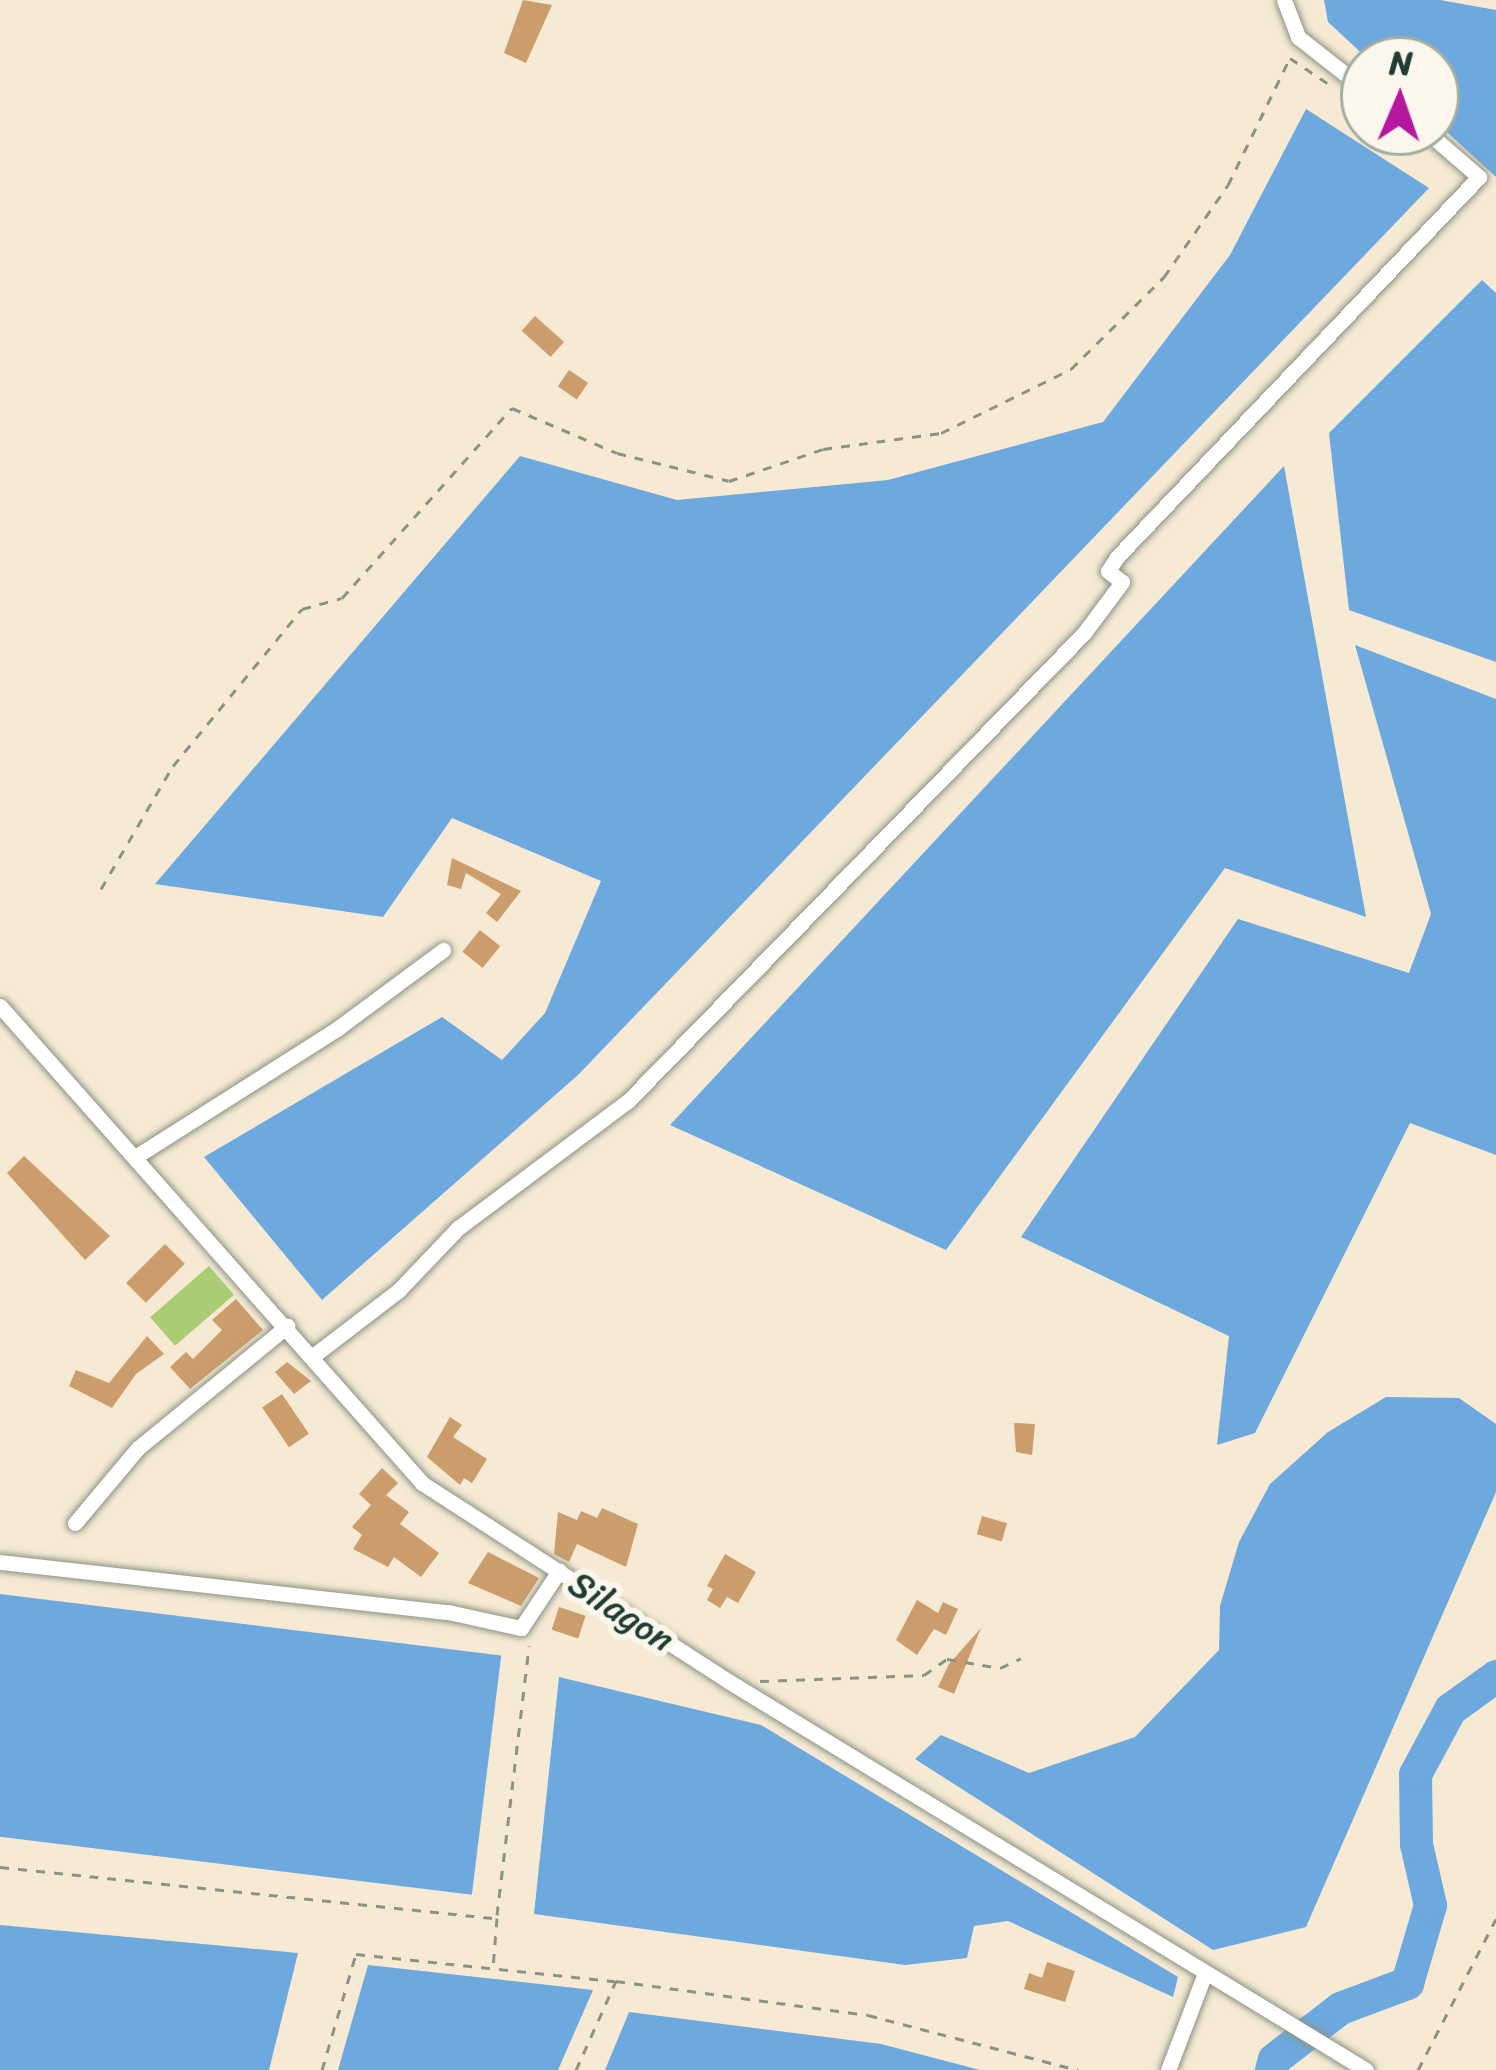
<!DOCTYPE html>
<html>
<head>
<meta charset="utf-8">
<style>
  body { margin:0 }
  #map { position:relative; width:1496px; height:2070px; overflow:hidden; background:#f6ead4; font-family:Sriracha,sans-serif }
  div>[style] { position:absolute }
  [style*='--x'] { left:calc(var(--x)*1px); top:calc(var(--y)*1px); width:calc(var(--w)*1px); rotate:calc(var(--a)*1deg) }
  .green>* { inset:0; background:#a9cc75; transform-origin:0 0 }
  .water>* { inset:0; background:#6da9de; transform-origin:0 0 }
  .river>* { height:33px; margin:-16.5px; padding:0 16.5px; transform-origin:16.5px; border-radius:16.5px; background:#6da9de }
  .building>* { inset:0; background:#cb9d6c; transform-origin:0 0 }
  .path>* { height:3px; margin-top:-1.5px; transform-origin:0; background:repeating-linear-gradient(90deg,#8a9484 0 9px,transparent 0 18px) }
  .roads { filter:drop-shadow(0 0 3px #8a9484) drop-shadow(0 0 3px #8a9484) }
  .street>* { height:15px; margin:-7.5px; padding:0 7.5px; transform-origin:7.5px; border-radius:7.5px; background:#fff }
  span { translate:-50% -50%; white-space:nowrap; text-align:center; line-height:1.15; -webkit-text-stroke:12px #fbf7ec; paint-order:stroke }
  .street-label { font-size:36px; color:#1f3d34 }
  .north { position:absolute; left:1340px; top:36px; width:120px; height:120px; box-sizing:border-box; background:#fbf7ec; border:3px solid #a3ada2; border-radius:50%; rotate:2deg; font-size:33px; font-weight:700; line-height:48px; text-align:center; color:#1f3d34 }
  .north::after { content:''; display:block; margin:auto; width:42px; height:54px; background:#b5179e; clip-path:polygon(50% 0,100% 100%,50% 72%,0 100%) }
</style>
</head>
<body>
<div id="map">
  <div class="green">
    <div style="left:209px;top:1266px;width:38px;height:78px;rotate:49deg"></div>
  </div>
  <div class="water">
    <div style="clip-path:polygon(1324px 0,1440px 0,1496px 10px,1496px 177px,1436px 122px,1436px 60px,1369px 60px,1328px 22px)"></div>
    <div style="clip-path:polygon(1306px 109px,1429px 188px,578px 1075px,322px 1300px,204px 1157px,442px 1017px,502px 1060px,545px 1013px,601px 881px,452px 818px,383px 917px,155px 884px,520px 456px,677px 500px,888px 480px,1103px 422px,1230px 255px)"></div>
    <div style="clip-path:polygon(1482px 280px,1496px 293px,1496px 662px,1349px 610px,1329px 433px)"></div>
    <div style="clip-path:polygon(1284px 466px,1366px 917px,1225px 868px,946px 1250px,670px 1125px)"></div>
    <div style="clip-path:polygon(1355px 645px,1496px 699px,1496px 1155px,1410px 1123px,1255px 1433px,1217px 1445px,1229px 1336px,1021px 1237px,1238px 919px,1409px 973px,1431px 914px)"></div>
    <div style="clip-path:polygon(1386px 1397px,1459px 1398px,1496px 1424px,1496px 1492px,1306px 1927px,1213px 1950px,915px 1759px,941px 1735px,1029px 1773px,1135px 1737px,1219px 1650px,1220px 1606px,1239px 1542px,1270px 1484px,1328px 1432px)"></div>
    <div style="left:0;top:1594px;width:505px;height:241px;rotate:7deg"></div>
    <div style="clip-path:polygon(559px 1677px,761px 1725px,1178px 1977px,1173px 1997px,1008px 1921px,974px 1926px,967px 1958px,905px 1965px,534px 1914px)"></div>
    <div style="clip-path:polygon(0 1925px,298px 1953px,269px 2070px,0 2070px)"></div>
    <div style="clip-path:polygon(368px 1965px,593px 1990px,558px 2070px,338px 2070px)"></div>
    <div style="clip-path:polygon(629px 2012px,881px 2044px,980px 2070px,605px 2070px)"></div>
  </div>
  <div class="river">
    <div style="--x:1271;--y:2070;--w:11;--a:-75"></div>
    <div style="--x:1274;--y:2059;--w:83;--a:-37.7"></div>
    <div style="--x:1340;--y:2008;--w:72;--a:-20.5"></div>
    <div style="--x:1407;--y:1983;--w:81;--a:-73.6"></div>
    <div style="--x:1430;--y:1905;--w:63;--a:-102.9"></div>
    <div style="--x:1416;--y:1844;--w:70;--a:-90.8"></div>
    <div style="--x:1415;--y:1774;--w:74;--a:-61.7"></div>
    <div style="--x:1450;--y:1709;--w:57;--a:-35.7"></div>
  </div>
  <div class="building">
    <div style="clip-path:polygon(523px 0,552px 5px,526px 63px,504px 53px)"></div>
    <div style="left:535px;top:316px;width:39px;height:20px;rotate:42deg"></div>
    <div style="left:569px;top:370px;width:23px;height:20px;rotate:34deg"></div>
    <div style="clip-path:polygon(452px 858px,521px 891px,497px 922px,486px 913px,501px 894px,466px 873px,461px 889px,447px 885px)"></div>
    <div style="left:480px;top:930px;width:26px;height:28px;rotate:39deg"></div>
    <div style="clip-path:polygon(24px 1156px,110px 1236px,85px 1260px,7px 1173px)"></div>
    <div style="left:165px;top:1244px;width:28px;height:55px;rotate:45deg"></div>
    <div style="clip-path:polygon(236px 1299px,263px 1330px,190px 1389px,170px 1367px,186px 1352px,193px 1359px,222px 1330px,212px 1320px)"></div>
    <div style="clip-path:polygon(147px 1336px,164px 1354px,136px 1374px,112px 1408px,69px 1386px,76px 1370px,109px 1383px)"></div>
    <div style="clip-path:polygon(287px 1362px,311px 1381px,294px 1394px,275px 1372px)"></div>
    <div style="left:282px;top:1394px;width:48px;height:24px;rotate:56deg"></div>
    <div style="clip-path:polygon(450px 1417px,462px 1425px,453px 1437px,487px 1459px,472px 1483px,464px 1478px,460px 1485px,427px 1457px)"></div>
    <div style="clip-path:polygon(1014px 1423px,1035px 1424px,1032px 1455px,1016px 1452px)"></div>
    <div style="clip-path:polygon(382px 1468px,398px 1483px,386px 1495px,409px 1512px,400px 1524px,439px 1553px,421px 1577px,394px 1557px,388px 1567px,353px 1549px,362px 1535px,352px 1527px,371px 1505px,359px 1494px)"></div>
    <div style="clip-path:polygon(602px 1508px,638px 1524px,626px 1567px,577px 1544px,569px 1562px,554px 1554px,558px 1512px,577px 1520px,581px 1511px,597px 1518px)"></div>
    <div style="left:982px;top:1516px;width:26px;height:19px;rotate:16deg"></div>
    <div style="clip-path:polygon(488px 1552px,539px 1578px,521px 1606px,468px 1583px)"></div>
    <div style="clip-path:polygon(725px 1554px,756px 1572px,738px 1603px,727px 1597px,720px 1608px,707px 1600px,713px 1589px,707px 1586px)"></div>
    <div style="clip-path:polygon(917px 1600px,938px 1613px,943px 1602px,958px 1609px,946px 1635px,934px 1629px,917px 1655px,896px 1640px)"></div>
    <div style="left:559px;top:1607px;width:28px;height:24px;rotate:18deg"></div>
    <div style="clip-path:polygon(981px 1628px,954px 1694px,938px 1687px,949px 1664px)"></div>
    <div style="clip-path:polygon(1047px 1962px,1075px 1971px,1065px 2002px,1024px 1989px,1029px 1973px,1042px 1978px)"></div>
  </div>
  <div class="path">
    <div style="--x:1397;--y:132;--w:17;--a:33"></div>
    <div style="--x:101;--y:889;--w:143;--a:-59.7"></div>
    <div style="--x:173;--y:766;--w:203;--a:-50.6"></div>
    <div style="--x:302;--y:609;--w:41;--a:-15.4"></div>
    <div style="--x:342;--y:598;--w:255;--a:-48.2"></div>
    <div style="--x:512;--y:408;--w:114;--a:23.2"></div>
    <div style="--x:617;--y:453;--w:115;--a:14"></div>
    <div style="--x:729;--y:481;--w:99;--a:-18.8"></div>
    <div style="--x:823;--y:449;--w:119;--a:-7.7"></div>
    <div style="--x:941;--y:433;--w:145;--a:-26.2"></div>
    <div style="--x:1071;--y:369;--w:131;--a:-44.7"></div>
    <div style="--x:1164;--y:277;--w:112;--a:-55.2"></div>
    <div style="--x:1228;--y:185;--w:141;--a:-64"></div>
    <div style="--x:1290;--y:58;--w:48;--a:34"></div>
    <div style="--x:760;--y:1681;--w:164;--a:-2.1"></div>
    <div style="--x:924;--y:1675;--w:28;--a:-35"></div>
    <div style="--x:947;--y:1659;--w:54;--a:9.6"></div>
    <div style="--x:1000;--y:1668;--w:23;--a:-25"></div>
    <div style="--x:0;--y:1867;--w:500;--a:5.9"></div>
    <div style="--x:497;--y:1918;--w:50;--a:94.6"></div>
    <div style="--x:497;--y:1915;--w:271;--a:-83.2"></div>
    <div style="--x:322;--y:2070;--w:121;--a:-73.7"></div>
    <div style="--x:356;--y:1954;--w:260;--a:6"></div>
    <div style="--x:576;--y:2070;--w:98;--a:-65.8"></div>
    <div style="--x:616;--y:1981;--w:254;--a:7.7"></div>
    <div style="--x:868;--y:2015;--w:217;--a:14.7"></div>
    <div style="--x:1418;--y:2070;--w:170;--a:-62.7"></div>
  </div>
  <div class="roads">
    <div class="street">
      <div style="--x:1284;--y:0;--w:40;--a:69"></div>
      <div style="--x:1298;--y:37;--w:84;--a:38.2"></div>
      <div style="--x:0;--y:1006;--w:637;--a:48.5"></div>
      <div style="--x:422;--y:1483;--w:364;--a:32.9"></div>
      <div style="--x:728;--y:1681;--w:747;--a:31.37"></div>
      <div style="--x:135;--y:1157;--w:241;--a:-32.4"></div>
      <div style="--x:338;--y:1028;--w:131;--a:-36.6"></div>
      <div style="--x:313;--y:1356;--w:108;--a:-37.5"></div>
      <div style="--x:399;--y:1290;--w:86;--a:-46.4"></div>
      <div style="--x:458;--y:1228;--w:212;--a:-36.8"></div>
      <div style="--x:628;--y:1101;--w:653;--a:-45.74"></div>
      <div style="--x:1084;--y:633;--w:64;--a:-53.3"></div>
      <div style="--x:1122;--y:582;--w:18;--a:-142"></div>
      <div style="--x:1108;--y:571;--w:17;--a:-57"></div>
      <div style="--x:1117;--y:557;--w:525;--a:-46.39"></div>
      <div style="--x:1479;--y:177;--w:69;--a:-139.1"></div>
      <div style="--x:75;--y:1523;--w:98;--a:-50"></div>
      <div style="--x:138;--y:1448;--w:193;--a:-39.3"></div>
      <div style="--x:0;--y:1562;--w:451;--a:6.4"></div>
      <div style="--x:448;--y:1612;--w:75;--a:12.4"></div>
      <div style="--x:521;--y:1628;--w:69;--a:-56.3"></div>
      <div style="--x:1168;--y:2070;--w:104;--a:-69.1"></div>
    </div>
  </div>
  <div class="street-label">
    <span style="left:621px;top:1612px;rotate:33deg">Silagon</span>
  </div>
  <div class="north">N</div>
</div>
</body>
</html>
